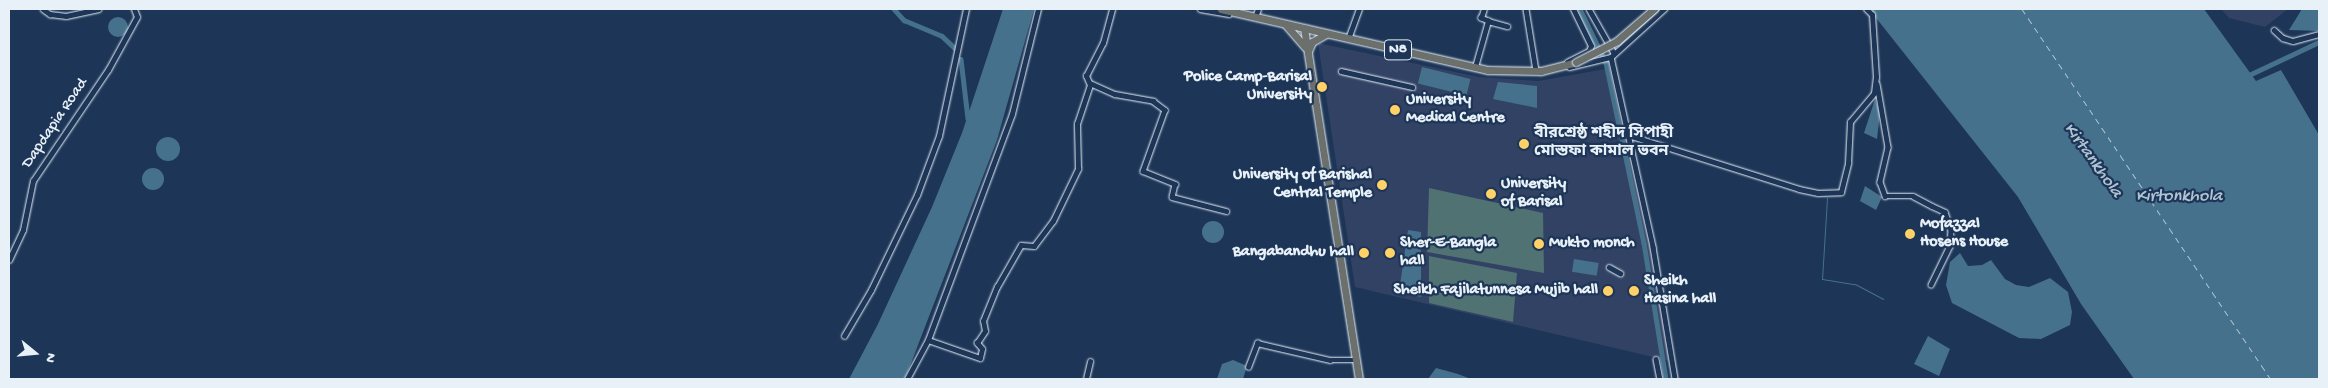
<!DOCTYPE html>
<html>
<head>
<meta charset="utf-8">
<style>
  body { margin:0 }
  #map { position:relative; width:2328px; height:388px; overflow:hidden; background:#1d3557; font-family:"Gochi Hand","Noto Sans Bengali",sans-serif }
  div>[style] { position:absolute }
  [style*='--x'] { left:calc(var(--x)*1px); top:calc(var(--y)*1px); width:calc(var(--w)*1px); rotate:calc(var(--a)*1deg) }
  .built>* { inset:0; background:#324264 }
  .green>* { inset:0; background:#517272 }
  .water>* { inset:0; background:#45718c; transform-origin:0 0 }
  .round { border-radius:50% }
  .stream>* { height:1px; margin:-0.5px; padding:0 0.5px; transform-origin:0.5px; border-radius:0.5px; background:#45718c }
  .canal>* { height:4.5px; margin:-2.25px; padding:0 2.25px; transform-origin:2.25px; border-radius:2.25px; background:#45718c }
  .ferry>* { height:1px; margin-top:-0.5px; transform-origin:0; background:repeating-linear-gradient(90deg,#afc4d2 0 6px,transparent 0 11px) }
  .roads { filter:drop-shadow(0 0 1px #e8f1f8) drop-shadow(0 0 1px #e8f1f8) }
  .minor>* { height:4.5px; margin:-2.25px; padding:0 2.25px; transform-origin:2.25px; border-radius:2.25px; background:#1d3557 }
  .trunk>* { height:7px; margin:-3.5px; padding:0 3.5px; transform-origin:3.5px; border-radius:3.5px; background:#6b706d }
  .bridges { filter:drop-shadow(0 0 1px #e8f1f8) drop-shadow(0 0 1px #e8f1f8) }
  .trunk-bridge>* { height:7px; margin:-3.5px; padding:0 3.5px; transform-origin:3.5px; border-radius:3.5px; background:#6b706d }
  .dots>* { width:14px; height:14px; translate:-50% -50%; box-sizing:border-box; border:2px solid #1d3557; border-radius:50% }
  span { translate:-50% -50%; white-space:nowrap; text-align:center; line-height:1.15; -webkit-text-stroke:4.5px #1d3557; paint-order:stroke }
  .shield-label span { padding:1px 4px; background:#1d3557; border:1px solid; border-radius:4px; -webkit-text-stroke-width:0 }
  .shield-label { font-size:15px; color:#e8f1f8; font-weight:700 }
  .poi-label { font-size:16px; color:#e8f1f8; font-weight:700 }
  .right { translate:-100% -50%; text-align:right }
  .left { translate:0 -50%; text-align:left }
  .street-label { font-size:16px; color:#e8f1f8 }
  .water-label { font-size:18px; color:#afc4d2; font-style:italic }
  .frame { position:absolute; inset:0; border:10px solid #e8f1f8; pointer-events:none }
  .north { position:absolute; left:10px; top:328px; width:50px; height:50px; -webkit-text-stroke:4px #1d3557; paint-order:stroke; rotate:107deg; font-size:14px; font-weight:700; line-height:20px; text-align:center; color:#e8f1f8 }
  .north::after { content:''; display:block; margin:auto; width:18px; height:22px; background:#e8f1f8; clip-path:polygon(50% 0,100% 100%,50% 72%,0 100%) }
</style>
</head>
<body>
<div id="map">
  <div class="built">
    <div style="clip-path:polygon(2221px 9px,2288px 9px,2265px 27px,2229px 18px)"></div>
    <div style="clip-path:polygon(1318px 43px,1479px 77px,1538px 81px,1611px 68px,1643px 203px,1670px 361px,1355px 287px)"></div>
  </div>
  <div class="green">
    <div style="clip-path:polygon(1429px 188px,1543px 213px,1544px 273px,1427px 252px)"></div>
    <div style="clip-path:polygon(1429px 256px,1517px 273px,1513px 322px,1429px 303px)"></div>
  </div>
  <div class="water">
    <div style="clip-path:polygon(1003px 9px,1034px 9px,997px 140px,908px 371px,904px 379px,849px 379px,878px 324px,932px 207px,962px 133px)"></div>
    <div style="clip-path:polygon(1869px 9px,2204px 9px,2256px 81px,2281px 70px,2319px 135px,2319px 379px,2134px 379px,2081px 304px,2018px 197px)"></div>
    <div style="clip-path:polygon(2302px 9px,2319px 9px,2319px 31px,2289px 30px)"></div>
    <div class="round" style="left:108px;top:17px;width:20px;height:20px"></div>
    <div style="left:1422px;top:67px;width:50px;height:17px;rotate:14deg"></div>
    <div style="clip-path:polygon(1498px 82px,1537px 86px,1537px 108px,1493px 99px)"></div>
    <div style="clip-path:polygon(1875px 99px,1880px 113px,1877px 139px,1864px 133px)"></div>
    <div class="round" style="left:156px;top:137px;width:24px;height:24px"></div>
    <div class="round" style="left:142px;top:168px;width:22px;height:22px"></div>
    <div style="clip-path:polygon(1865px 186px,1882px 197px,1876px 210px,1860px 201px)"></div>
    <div class="round" style="left:1202px;top:221px;width:22px;height:22px"></div>
    <div style="clip-path:polygon(1408px 230px,1421px 232px,1421px 297px,1399px 292px)"></div>
    <div style="clip-path:polygon(1960px 253px,1968px 266px,1982px 265px,1991px 260px,2005px 279px,2016px 285px,2029px 287px,2050px 278px,2068px 292px,2072px 312px,2070px 325px,2041px 339px,2019px 338px,1952px 303px,1946px 285px,1950px 262px)"></div>
    <div style="left:1574px;top:259px;width:25px;height:13px;rotate:9deg"></div>
    <div style="clip-path:polygon(1928px 336px,1950px 349px,1939px 376px,1914px 364px)"></div>
    <div style="clip-path:polygon(1233px 360px,1247px 366px,1243px 379px,1217px 379px,1222px 364px)"></div>
    <div style="clip-path:polygon(1436px 368px,1458px 374px,1471px 379px,1428px 379px)"></div>
  </div>
  <div class="stream">
    <div style="--x:1827;--y:198;--w:81;--a:93.5"></div>
    <div style="--x:1822;--y:279;--w:33;--a:9"></div>
    <div style="--x:1855;--y:284;--w:32;--a:28"></div>
  </div>
  <div class="canal">
    <div style="--x:894;--y:9;--w:15;--a:48"></div>
    <div style="--x:904;--y:20;--w:41;--a:22.8"></div>
    <div style="--x:942;--y:36;--w:21;--a:43"></div>
    <div style="--x:1580;--y:9;--w:60;--a:64.3"></div>
    <div style="--x:1606;--y:63;--w:184;--a:78.1"></div>
    <div style="--x:1644;--y:243;--w:138;--a:80.8"></div>
    <div style="--x:961;--y:59;--w:60;--a:83.3"></div>
    <div style="--x:2251;--y:74;--w:75;--a:-25.2"></div>
  </div>
  <div class="ferry">
    <div style="--x:2022;--y:9;--w:446;--a:56.1"></div>
  </div>
  <div class="roads">
    <div class="minor">
      <div style="--x:43;--y:9;--w:9;--a:36"></div>
      <div style="--x:50;--y:14;--w:16;--a:7"></div>
      <div style="--x:66;--y:16;--w:33;--a:-12"></div>
      <div style="--x:1200;--y:9;--w:29;--a:10"></div>
      <div style="--x:1526;--y:9;--w:63;--a:80.8"></div>
      <div style="--x:1589;--y:9;--w:51;--a:60.4"></div>
      <div style="--x:1255;--y:17;--w:9;--a:-69"></div>
      <div style="--x:1488;--y:21;--w:20;--a:15"></div>
      <div style="--x:2274;--y:30;--w:12;--a:42"></div>
      <div style="--x:2283;--y:38;--w:10;--a:17"></div>
      <div style="--x:2293;--y:41;--w:27;--a:-15"></div>
      <div style="--x:1348;--y:39;--w:32;--a:-70"></div>
      <div style="--x:1611;--y:57;--w:195;--a:77.5"></div>
      <div style="--x:1653;--y:247;--w:134;--a:80.5"></div>
      <div style="--x:1567;--y:62;--w:25;--a:-27"></div>
      <div style="--x:1589;--y:51;--w:5;--a:-68"></div>
      <div style="--x:1591;--y:46;--w:41;--a:-115.9"></div>
      <div style="--x:1475;--y:67;--w:48;--a:-74.2"></div>
      <div style="--x:1488;--y:21;--w:8;--a:-157"></div>
      <div style="--x:1481;--y:18;--w:9;--a:-72"></div>
      <div style="--x:1569;--y:67;--w:43;--a:-13.4"></div>
      <div style="--x:1611;--y:57;--w:72;--a:-42.2"></div>
      <div style="--x:1341;--y:71;--w:73;--a:12.7"></div>
      <div style="--x:1090;--y:83;--w:27;--a:24"></div>
      <div style="--x:1115;--y:94;--w:39;--a:10"></div>
      <div style="--x:1153;--y:101;--w:15;--a:37"></div>
      <div style="--x:1165;--y:110;--w:65;--a:109.8"></div>
      <div style="--x:1143;--y:171;--w:35;--a:22"></div>
      <div style="--x:1175;--y:184;--w:13;--a:103"></div>
      <div style="--x:1172;--y:197;--w:56;--a:14.5"></div>
      <div style="--x:1877;--y:84;--w:64;--a:80.1"></div>
      <div style="--x:1888;--y:147;--w:36;--a:103"></div>
      <div style="--x:1880;--y:182;--w:15;--a:70"></div>
      <div style="--x:1885;--y:196;--w:28;--a:0"></div>
      <div style="--x:1913;--y:196;--w:21;--a:28"></div>
      <div style="--x:1932;--y:206;--w:14;--a:25"></div>
      <div style="--x:1945;--y:212;--w:18;--a:71"></div>
      <div style="--x:1951;--y:229;--w:17;--a:93"></div>
      <div style="--x:1950;--y:246;--w:43;--a:116"></div>
      <div style="--x:1628;--y:135;--w:179;--a:17.5"></div>
      <div style="--x:1799;--y:189;--w:19;--a:12"></div>
      <div style="--x:1818;--y:193;--w:23;--a:-2"></div>
      <div style="--x:1841;--y:192;--w:30;--a:-76"></div>
      <div style="--x:1848;--y:163;--w:41;--a:-87.2"></div>
      <div style="--x:1850;--y:122;--w:38;--a:-50"></div>
      <div style="--x:1874;--y:93;--w:16;--a:-83"></div>
      <div style="--x:1876;--y:77;--w:62;--a:-93.7"></div>
      <div style="--x:1872;--y:15;--w:8;--a:-135"></div>
      <div style="--x:9;--y:260;--w:33;--a:-65"></div>
      <div style="--x:23;--y:230;--w:50;--a:-78.5"></div>
      <div style="--x:33;--y:181;--w:134;--a:-56"></div>
      <div style="--x:108;--y:70;--w:60;--a:-61.3"></div>
      <div style="--x:137;--y:17;--w:9;--a:-111"></div>
      <div style="--x:1609;--y:267;--w:13;--a:29"></div>
      <div style="--x:844;--y:336;--w:53;--a:-59.6"></div>
      <div style="--x:871;--y:290;--w:106;--a:-64.2"></div>
      <div style="--x:917;--y:195;--w:63;--a:-69.6"></div>
      <div style="--x:939;--y:136;--w:130;--a:-78"></div>
      <div style="--x:928;--y:340;--w:55;--a:19.1"></div>
      <div style="--x:980;--y:358;--w:9;--a:-77"></div>
      <div style="--x:982;--y:349;--w:8;--a:-130"></div>
      <div style="--x:977;--y:343;--w:14;--a:-56"></div>
      <div style="--x:985;--y:331;--w:10;--a:-101"></div>
      <div style="--x:983;--y:321;--w:37;--a:-68"></div>
      <div style="--x:997;--y:287;--w:48;--a:-60.3"></div>
      <div style="--x:1021;--y:245;--w:13;--a:4"></div>
      <div style="--x:1034;--y:246;--w:31;--a:-53"></div>
      <div style="--x:1053;--y:221;--w:58;--a:-64.3"></div>
      <div style="--x:1078;--y:169;--w:45;--a:-91.3"></div>
      <div style="--x:1077;--y:124;--w:41;--a:-71.6"></div>
      <div style="--x:1090;--y:85;--w:10;--a:-114"></div>
      <div style="--x:1086;--y:76;--w:37;--a:-63"></div>
      <div style="--x:1103;--y:43;--w:35;--a:-75"></div>
      <div style="--x:1656;--y:359;--w:20;--a:79"></div>
      <div style="--x:1248;--y:367;--w:26;--a:-69"></div>
      <div style="--x:1257;--y:343;--w:75;--a:13.1"></div>
      <div style="--x:1330;--y:360;--w:27;--a:0"></div>
      <div style="--x:907;--y:379;--w:44;--a:-61.7"></div>
      <div style="--x:928;--y:340;--w:241;--a:-69.6"></div>
      <div style="--x:1012;--y:114;--w:108;--a:-76.1"></div>
      <div style="--x:1086;--y:379;--w:18;--a:-77"></div>
    </div>
    <div class="trunk">
      <div style="--x:1221;--y:9;--w:274;--a:12.9"></div>
      <div style="--x:1488;--y:70;--w:53;--a:1.1"></div>
      <div style="--x:1541;--y:71;--w:36;--a:-14"></div>
      <div style="--x:1286;--y:25;--w:29;--a:49"></div>
      <div style="--x:1304;--y:28;--w:355;--a:81.1"></div>
      <div style="--x:1308;--y:51;--w:10;--a:-66"></div>
      <div style="--x:1312;--y:42;--w:16;--a:-30"></div>
    </div>
  </div>
  <div class="bridges">
    <div class="trunk-bridge">
      <div style="--x:1576;--y:62;--w:46;--a:-27.1"></div>
      <div style="--x:1617;--y:41;--w:49;--a:-40.9"></div>
    </div>
  </div>
  <div class="dots">
    <div style="left:1322px;top:87px;background:#ffd166"></div>
    <div style="left:1395px;top:110px;background:#ffd166"></div>
    <div style="left:1524px;top:144px;background:#ffd166"></div>
    <div style="left:1382px;top:185px;background:#ffd166"></div>
    <div style="left:1491px;top:194px;background:#ffd166"></div>
    <div style="left:1910px;top:234px;background:#ffd166"></div>
    <div style="left:1539px;top:244px;background:#ffd166"></div>
    <div style="left:1364px;top:253px;background:#ffd166"></div>
    <div style="left:1390px;top:253px;background:#ffd166"></div>
    <div style="left:1608px;top:291px;background:#ffd166"></div>
    <div style="left:1634px;top:291px;background:#ffd166"></div>
  </div>
  <div class="shield-label">
    <span style="left:1398px;top:50px">N8</span>
  </div>
  <div class="poi-label">
    <span class="right" style="left:1312px;top:87px">Police Camp-Barisal<br>University</span>
    <span class="left" style="left:1406px;top:110px">University<br>Medical Centre</span>
    <span class="left" style="left:1534px;top:144px">বীরশ্রেষ্ঠ শহীদ সিপাহী<br>মোস্তফা কামাল ভবন</span>
    <span class="right" style="left:1372px;top:185px">University of Barishal<br>Central Temple</span>
    <span class="left" style="left:1501px;top:194px">University<br>of Barisal</span>
    <span class="left" style="left:1920px;top:234px">Mofazzal<br>Hosens House</span>
    <span class="left" style="left:1400px;top:253px">Sher-E-Bangla<br>hall</span>
    <span class="left" style="left:1549px;top:244px">Mukto monch</span>
    <span class="right" style="left:1354px;top:253px">Bangabandhu hall</span>
    <span class="left" style="left:1644px;top:291px">Sheikh<br>Hasina hall</span>
    <span class="right" style="left:1598px;top:291px">Sheikh Fajilatunnesa Mujib hall</span>
  </div>
  <div class="street-label">
    <span style="left:56px;top:124px;rotate:-56deg">Dapdapia Road</span>
  </div>
  <div class="water-label">
    <span style="left:2092px;top:161px;rotate:54deg">Kirtankhola</span>
    <span style="left:2179px;top:197px">Kirtonkhola</span>
  </div>
  <div class="frame"></div>
  <div class="north">N</div>
</div>
</body>
</html>
